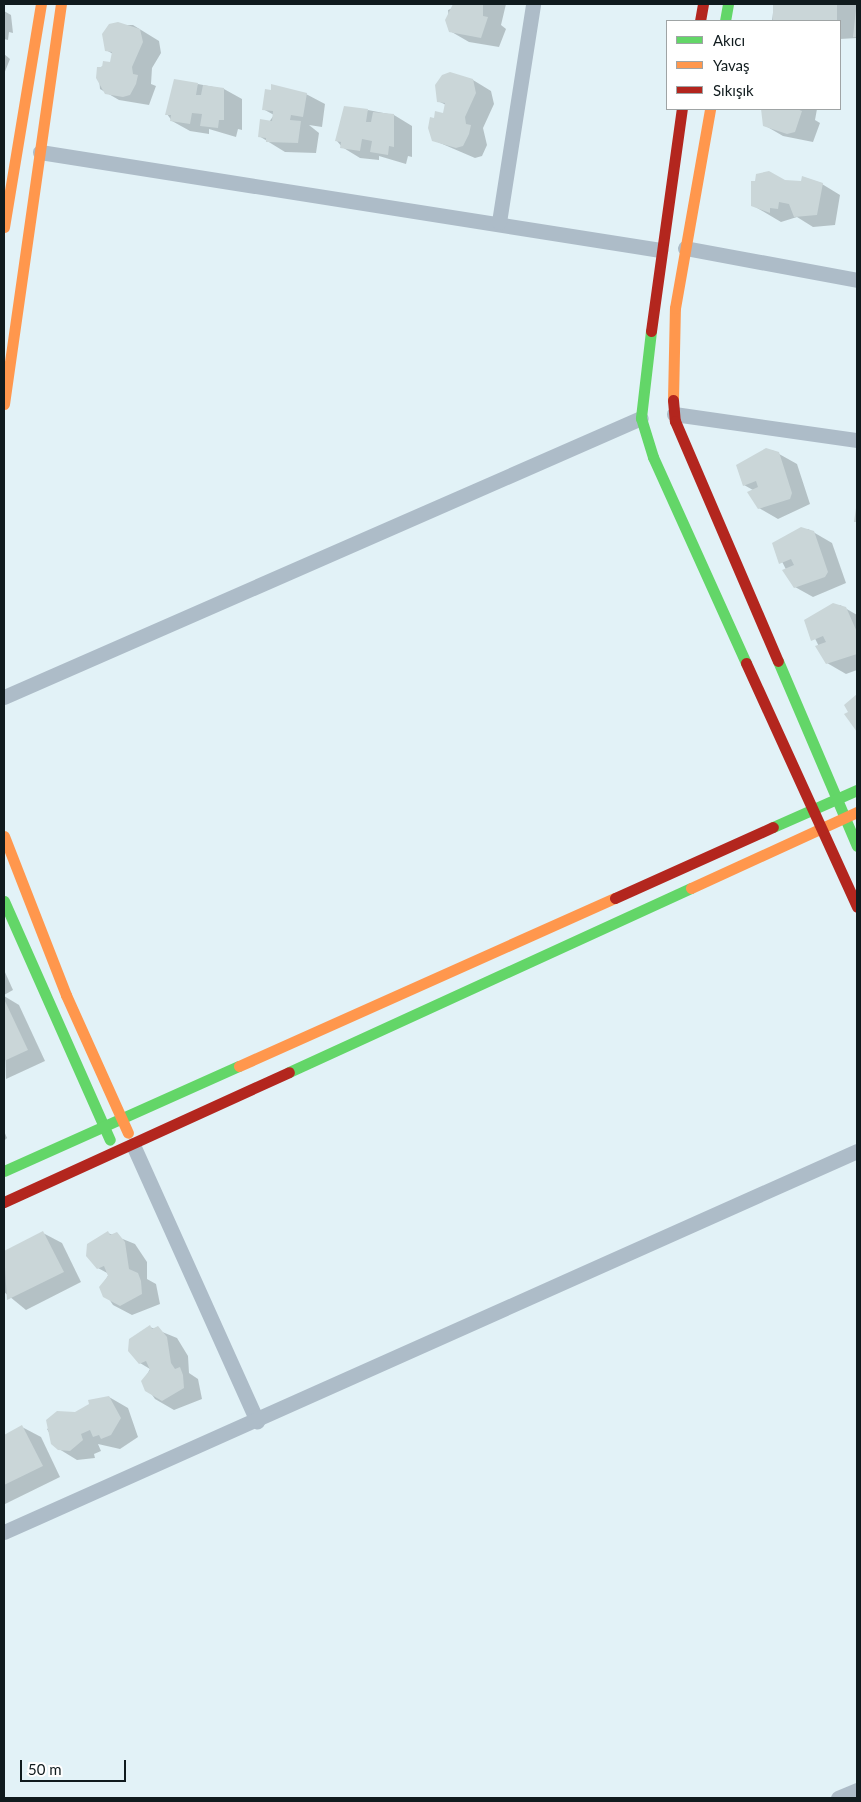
<!DOCTYPE html>
<html>
<head>
<meta charset="utf-8">
<style>
  body { margin:0 }
  #map { position:relative; width:861px; height:1802px; overflow:hidden; background:#e2f2f7; font-family:Lato,sans-serif }
  div>[style] { position:absolute }
  [style*='--x'] { left:calc(var(--x)*1px); top:calc(var(--y)*1px); width:calc(var(--w)*1px); rotate:calc(var(--a)*1deg) }
  .shadow>* { inset:0; background:#0003 }
  .building>* { inset:0; background:#cad6d8; transform-origin:0 0 }
  .street>* { height:15px; margin:-7.5px; padding:0 7.5px; transform-origin:7.5px; border-radius:7.5px; background:#adbcc8 }
  .fast>* { height:11px; margin:-5.5px; padding:0 5.5px; transform-origin:5.5px; border-radius:5.5px; background:#63d668 }
  .slow>* { height:11px; margin:-5.5px; padding:0 5.5px; transform-origin:5.5px; border-radius:5.5px; background:#ff974d }
  .jam>* { height:11px; margin:-5.5px; padding:0 5.5px; transform-origin:5.5px; border-radius:5.5px; background:#b3261e }
  span { translate:-50% -50%; white-space:nowrap; text-align:center; line-height:1.15; -webkit-text-stroke:4px #fff; paint-order:stroke }
  .frame { position:absolute; inset:0; border:5px solid #101b1e; pointer-events:none }
  .legend { position:absolute; left:666px; top:20px; width:175px; height:90px; box-sizing:border-box; background:#fff; border:1px solid #9fa4a5; margin:0; padding:6px 9px; list-style:none; font-size:15px; color:#101b1e }
  .legend li { display:flex; align-items:center; gap:10px; height:25px }
  .legend b { width:25px; border:1px solid #9fa4a5 }
  .scale { position:absolute; left:20px; top:1760px; width:106px; height:22px; box-sizing:border-box; border:2px solid #101b1e; border-top:0; padding-left:6px; font-size:15px; line-height:18px; white-space:nowrap; color:#101b1e; -webkit-text-stroke:4px #fff; paint-order:stroke }
</style>
</head>
<body>
<div id="map">
  <div class="shadow">
    <div style="clip-path:polygon(506px 4px,501px 25px,506px 29px,499px 47px,469px 42px,450px 31px,448px 10px,462px 4px)"></div>
    <div style="clip-path:polygon(774px 4px,857px 4px,857px 38px,840px 39px,840px 21px,772px 21px)"></div>
    <div style="clip-path:polygon(4px 11px,11px 15px,13px 33px,9px 32px,8px 40px,4px 39px)"></div>
    <div style="clip-path:polygon(109px 25px,133px 25px,159px 41px,161px 53px,152px 68px,151px 84px,156px 86px,149px 105px,119px 100px,100px 89px,98px 68px,111px 63px,113px 54px,106px 50px)"></div>
    <div style="clip-path:polygon(4px 54px,10px 59px,4px 74px)"></div>
    <div style="clip-path:polygon(473px 80px,491px 91px,494px 104px,483px 128px,487px 145px,482px 156px,475px 158px,433px 140px,435px 119px,444px 114px,446px 105px,438px 101px)"></div>
    <div style="clip-path:polygon(198px 84px,224px 89px,242px 99px,242px 130px,238px 129px,236px 137px,209px 129px,209px 134px,190px 131px,172px 121px,167px 114px)"></div>
    <div style="clip-path:polygon(306px 94px,325px 104px,322px 127px,309px 125px,319px 133px,316px 153px,285px 152px,259px 136px,274px 115px,263px 109px)"></div>
    <div style="clip-path:polygon(763px 109px,817px 109px,815px 120px,820px 123px,813px 142px,783px 136px,764px 125px)"></div>
    <div style="clip-path:polygon(368px 110px,394px 115px,412px 126px,412px 157px,408px 156px,406px 164px,379px 156px,379px 160px,360px 158px,342px 147px,337px 141px)"></div>
    <div style="clip-path:polygon(784px 182px,822px 184px,840px 195px,835px 225px,813px 227px,797px 217px,781px 222px,752px 205px)"></div>
    <div style="clip-path:polygon(772px 450px,797px 464px,810px 504px,778px 519px,759px 508px,753px 490px,744px 485px)"></div>
    <div style="clip-path:polygon(808px 529px,832px 543px,846px 583px,813px 597px,795px 587px,773px 544px)"></div>
    <div style="clip-path:polygon(840px 605px,857px 615px,857px 670px,846px 674px,827px 663px,806px 620px)"></div>
    <div style="clip-path:polygon(4px 970px,13px 990px,4px 995px)"></div>
    <div style="clip-path:polygon(4px 996px,19px 1005px,45px 1061px,6px 1079px)"></div>
    <div style="clip-path:polygon(4px 1131px,7px 1138px,4px 1141px)"></div>
    <div style="clip-path:polygon(43px 1233px,62px 1243px,81px 1282px,26px 1310px,4px 1292px,4px 1252px)"></div>
    <div style="clip-path:polygon(108px 1233px,135px 1244px,147px 1262px,147px 1279px,156px 1284px,160px 1304px,132px 1315px,113px 1305px,101px 1287px,109px 1274px,98px 1268px)"></div>
    <div style="clip-path:polygon(150px 1327px,177px 1338px,188px 1356px,189px 1373px,198px 1379px,202px 1399px,174px 1410px,155px 1399px,143px 1382px,150px 1369px,140px 1363px)"></div>
    <div style="clip-path:polygon(109px 1397px,128px 1408px,138px 1437px,120px 1449px,98px 1444px,101px 1451px,94px 1454px,95px 1458px,77px 1460px,59px 1449px,47px 1429px)"></div>
    <div style="clip-path:polygon(22px 1427px,41px 1437px,60px 1477px,5px 1504px,4px 1436px)"></div>
  </div>
  <div class="building">
    <div style="clip-path:polygon(453px 4px,483px 4px,483px 16px,488px 17px,481px 38px,449px 32px,445px 20px)"></div>
    <div style="left:773px;top:4px;width:64px;height:17px"></div>
    <div style="clip-path:polygon(856px 9px,857px 9px,857px 37px,853px 37px)"></div>
    <div style="clip-path:polygon(118px 22px,140px 29px,143px 42px,132px 67px,133px 74px,138px 75px,136px 84px,130px 95px,123px 97px,105px 94px,96px 78px,97px 67px,102px 67px,103px 61px,110px 62px,112px 52px,105px 51px,102px 34px,109px 24px)"></div>
    <div style="clip-path:polygon(450px 72px,473px 79px,476px 93px,465px 117px,466px 124px,471px 125px,469px 134px,463px 146px,456px 148px,432px 141px,428px 128px,430px 117px,434px 118px,435px 111px,443px 113px,445px 103px,437px 102px,435px 85px,442px 75px)"></div>
    <div style="clip-path:polygon(174px 79px,198px 83px,196px 95px,201px 95px,203px 85px,224px 88px,224px 120px,219px 120px,218px 128px,200px 126px,202px 114px,192px 113px,190px 124px,170px 121px,171px 115px,165px 115px)"></div>
    <div style="clip-path:polygon(271px 84px,307px 93px,303px 117px,291px 115px,290px 120px,301px 121px,298px 143px,266px 142px,266px 138px,258px 137px,260px 119px,272px 121px,273px 111px,262px 110px,265px 89px,271px 90px)"></div>
    <div style="clip-path:polygon(344px 106px,368px 109px,366px 122px,371px 122px,373px 112px,394px 114px,394px 147px,389px 146px,388px 155px,370px 152px,372px 141px,362px 139px,360px 151px,340px 148px,341px 142px,335px 141px)"></div>
    <div style="clip-path:polygon(761px 109px,797px 109px,802px 111px,795px 132px,787px 134px,763px 126px)"></div>
    <div style="clip-path:polygon(769px 171px,785px 180px,801px 181px,802px 176px,823px 183px,817px 215px,794px 217px,789px 204px,779px 202px,778px 209px,770px 208px,770px 213px,751px 206px,751px 181px,755px 181px,756px 174px)"></div>
    <div style="clip-path:polygon(766px 448px,779px 452px,792px 493px,790px 499px,758px 509px,747px 492px,758px 487px,756px 481px,743px 486px,736px 465px)"></div>
    <div style="clip-path:polygon(856px 508px,857px 508px,857px 522px,854px 522px)"></div>
    <div style="clip-path:polygon(801px 527px,814px 531px,828px 572px,825px 577px,794px 588px,782px 570px,794px 565px,791px 559px,779px 564px,772px 543px)"></div>
    <div style="clip-path:polygon(833px 603px,846px 607px,857px 632px,857px 654px,826px 664px,815px 646px,826px 642px,823px 636px,811px 641px,804px 620px)"></div>
    <div style="clip-path:polygon(857px 694px,857px 732px,844px 714px,848px 712px,844px 705px)"></div>
    <div style="clip-path:polygon(4px 999px,28px 1050px,4px 1061px)"></div>
    <div style="clip-path:polygon(43px 1231px,64px 1272px,7px 1300px,4px 1251px)"></div>
    <div style="clip-path:polygon(108px 1231px,110px 1235px,117px 1232px,125px 1242px,129px 1269px,138px 1273px,141px 1281px,142px 1294px,120px 1306px,103px 1297px,99px 1287px,108px 1276px,104px 1266px,97px 1269px,86px 1256px,87px 1244px)"></div>
    <div style="clip-path:polygon(150px 1325px,152px 1329px,158px 1326px,167px 1337px,171px 1363px,175px 1369px,180px 1367px,183px 1375px,184px 1388px,162px 1401px,145px 1391px,141px 1381px,150px 1370px,146px 1361px,139px 1364px,128px 1351px,129px 1339px)"></div>
    <div style="clip-path:polygon(109px 1396px,121px 1418px,111px 1435px,101px 1439px,99px 1435px,93px 1437px,90px 1430px,81px 1434px,83px 1440px,70px 1451px,58px 1450px,51px 1444px,46px 1420px,57px 1411px,75px 1412px,89px 1404px,88px 1400px)"></div>
    <div style="clip-path:polygon(22px 1425px,43px 1466px,4px 1485px,4px 1435px)"></div>
  </div>
  <div class="street">
    <div style="--x:40;--y:152;--w:628;--a:8.98"></div>
    <div style="--x:499;--y:222;--w:221;--a:-81.1"></div>
    <div style="--x:685;--y:248;--w:175;--a:10.5"></div>
    <div style="--x:674;--y:414;--w:185;--a:8.1"></div>
    <div style="--x:4;--y:697;--w:695;--a:-23.65"></div>
    <div style="--x:133;--y:1145;--w:303;--a:65.8"></div>
    <div style="--x:4;--y:1532;--w:934;--a:-24.07"></div>
    <div style="--x:838;--y:1798;--w:21;--a:-23"></div>
  </div>
  <div class="fast">
    <div style="--x:725;--y:21;--w:17;--a:-80"></div>
    <div style="--x:651;--y:331;--w:88;--a:96.6"></div>
    <div style="--x:641;--y:418;--w:41;--a:72.9"></div>
    <div style="--x:653;--y:457;--w:226;--a:65.7"></div>
    <div style="--x:778;--y:661;--w:201;--a:66.9"></div>
    <div style="--x:773;--y:827;--w:92;--a:-23.8"></div>
    <div style="--x:4;--y:901;--w:261;--a:66.1"></div>
    <div style="--x:289;--y:1072;--w:442;--a:-24.6"></div>
    <div style="--x:4;--y:1171;--w:257;--a:-24.1"></div>
  </div>
  <div class="slow">
    <div style="--x:4;--y:227;--w:226;--a:-80.6"></div>
    <div style="--x:673;--y:400;--w:92;--a:-88.8"></div>
    <div style="--x:675;--y:308;--w:202;--a:-80"></div>
    <div style="--x:4;--y:404;--w:404;--a:-81.9"></div>
    <div style="--x:4;--y:836;--w:171;--a:68.7"></div>
    <div style="--x:66;--y:995;--w:151;--a:65.8"></div>
    <div style="--x:691;--y:888;--w:183;--a:-24.6"></div>
    <div style="--x:239;--y:1066;--w:412;--a:-24.1"></div>
  </div>
  <div class="jam">
    <div style="--x:700;--y:21;--w:17;--a:-80"></div>
    <div style="--x:651;--y:331;--w:224;--a:-82.1"></div>
    <div style="--x:673;--y:400;--w:21;--a:85"></div>
    <div style="--x:675;--y:421;--w:261;--a:66.8"></div>
    <div style="--x:746;--y:663;--w:268;--a:65.5"></div>
    <div style="--x:615;--y:898;--w:173;--a:-24.2"></div>
    <div style="--x:4;--y:1202;--w:313;--a:-24.5"></div>
  </div>
  <div class="frame"></div>
  <ul class="legend">
  <li><b style="height:6px;background:#63d668"></b>Akıcı</li>
  <li><b style="height:6px;background:#ff974d"></b>Yavaş</li>
  <li><b style="height:6px;background:#b3261e"></b>Sıkışık</li>
  </ul>
  <div class="scale">50 m</div>
</div>
</body>
</html>
